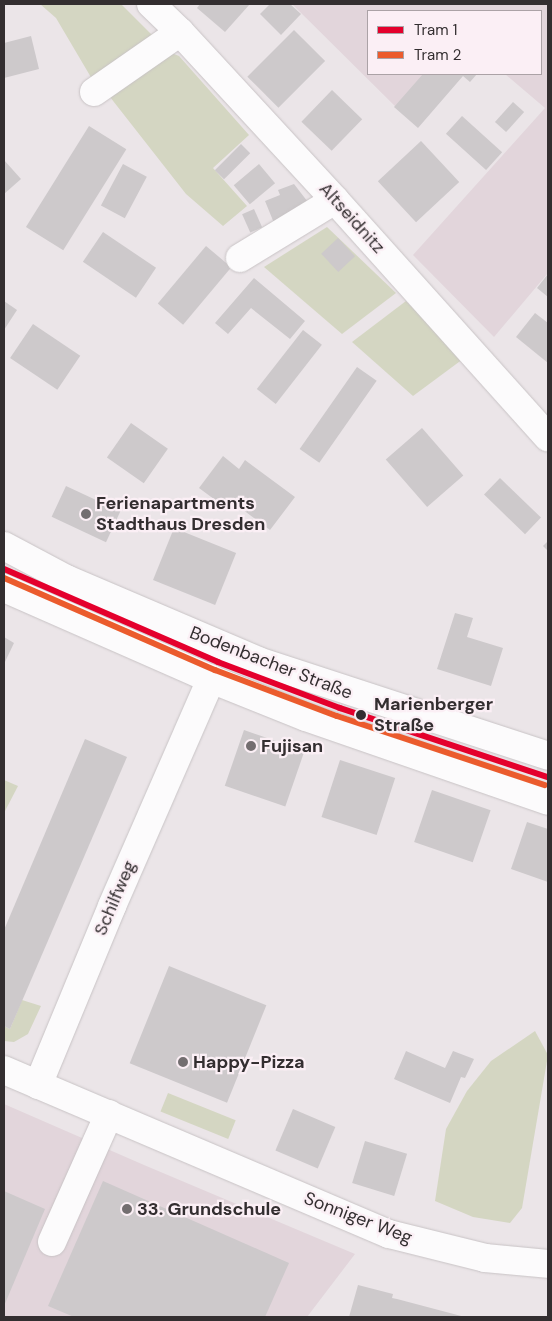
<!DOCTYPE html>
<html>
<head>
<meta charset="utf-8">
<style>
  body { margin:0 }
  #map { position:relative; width:552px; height:1321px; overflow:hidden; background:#ebe5e8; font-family:"DM Sans",sans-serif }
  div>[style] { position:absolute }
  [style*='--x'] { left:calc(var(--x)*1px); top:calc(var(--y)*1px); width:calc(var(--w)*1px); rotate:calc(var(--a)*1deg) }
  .built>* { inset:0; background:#e2d5db }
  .green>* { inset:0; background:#d4d6c2; transform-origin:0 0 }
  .building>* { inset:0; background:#cdc9cb; transform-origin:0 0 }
  .roads { filter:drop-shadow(0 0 1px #c8c3c5) drop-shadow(0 0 1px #c8c3c5) }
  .minor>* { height:28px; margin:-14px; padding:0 14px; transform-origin:14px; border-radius:14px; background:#fcfbfc }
  .tram-1>* { height:6px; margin:-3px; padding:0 3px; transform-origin:3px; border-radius:3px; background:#e4002c }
  .tram-2>* { height:6px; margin:-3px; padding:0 3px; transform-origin:3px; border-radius:3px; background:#eb5b2d }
  .dots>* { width:14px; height:14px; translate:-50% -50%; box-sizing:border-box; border:2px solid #fbeff5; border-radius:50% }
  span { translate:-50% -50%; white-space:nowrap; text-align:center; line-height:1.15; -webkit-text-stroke:4.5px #fbeff5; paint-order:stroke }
  .street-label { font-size:18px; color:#332e30 }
  .poi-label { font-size:18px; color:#332e30; font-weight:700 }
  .left { translate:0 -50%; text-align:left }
  .stop-label { font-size:18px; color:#332e30; font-weight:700 }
  .frame { position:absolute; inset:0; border:5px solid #332e30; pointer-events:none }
  .legend { position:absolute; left:367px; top:10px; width:175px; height:65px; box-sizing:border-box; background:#fbeff5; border:1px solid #aba2a6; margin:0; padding:6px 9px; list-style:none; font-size:15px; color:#332e30 }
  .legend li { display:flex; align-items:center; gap:10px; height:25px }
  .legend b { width:25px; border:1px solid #aba2a6 }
</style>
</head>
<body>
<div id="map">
  <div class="built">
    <div style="clip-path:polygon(292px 4px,548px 4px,548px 273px,494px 337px,413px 255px,545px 108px,505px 74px,541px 74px,541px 11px,368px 11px,368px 74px,440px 74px,404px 115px)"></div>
    <div style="clip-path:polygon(4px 1104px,144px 1165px,355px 1254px,307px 1317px,4px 1317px)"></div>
  </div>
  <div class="green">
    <div style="clip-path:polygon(40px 4px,121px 4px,153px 36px,92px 79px,56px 18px)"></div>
    <div style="clip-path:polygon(169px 52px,179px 56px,249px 135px,213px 168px,247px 206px,223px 226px,186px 194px,110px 97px)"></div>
    <div style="clip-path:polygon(327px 227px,396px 293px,342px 334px,264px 267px)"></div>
    <div style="clip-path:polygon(406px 301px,463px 359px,413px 396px,352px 342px)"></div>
    <div style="clip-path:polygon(4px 780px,18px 786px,4px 813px)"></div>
    <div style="clip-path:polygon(22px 1000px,41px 1006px,28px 1034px,14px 1042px,4px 1041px,4px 1026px,10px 1029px)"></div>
    <div style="clip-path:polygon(535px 1031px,548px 1055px,522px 1208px,510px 1223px,473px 1217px,435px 1201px,446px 1129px,467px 1091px,491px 1061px)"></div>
    <div style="left:168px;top:1093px;width:73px;height:20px;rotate:22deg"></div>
  </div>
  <div class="building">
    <div style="clip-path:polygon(200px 4px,250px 4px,225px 32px,197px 8px)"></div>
    <div style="clip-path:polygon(270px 4px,290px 4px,301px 14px,281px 35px,260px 14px)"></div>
    <div style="left:294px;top:30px;width:44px;height:66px;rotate:45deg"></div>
    <div style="clip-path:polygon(31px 36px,39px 69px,4px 78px,4px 43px)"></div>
    <div style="clip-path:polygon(423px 74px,477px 74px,470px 82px,463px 76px,418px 128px,394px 107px)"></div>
    <div style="left:332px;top:90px;width:42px;height:44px;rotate:44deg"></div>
    <div style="left:513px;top:102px;width:15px;height:27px;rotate:42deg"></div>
    <div style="left:462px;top:116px;width:54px;height:24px;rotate:42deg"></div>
    <div style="left:89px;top:126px;width:44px;height:119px;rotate:32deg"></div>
    <div style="left:421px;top:141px;width:56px;height:59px;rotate:47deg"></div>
    <div style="left:241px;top:144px;width:13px;height:37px;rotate:45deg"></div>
    <div style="clip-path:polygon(4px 160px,21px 179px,4px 194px)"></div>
    <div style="left:123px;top:164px;width:27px;height:47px;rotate:28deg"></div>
    <div style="left:259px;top:164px;width:25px;height:33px;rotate:50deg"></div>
    <div style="clip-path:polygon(294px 184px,311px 206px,274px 223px,265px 201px,280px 195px,278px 190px)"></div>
    <div style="left:254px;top:209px;width:20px;height:13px;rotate:66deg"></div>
    <div style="left:103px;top:232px;width:64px;height:36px;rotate:34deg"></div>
    <div style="left:338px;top:238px;width:25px;height:23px;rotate:47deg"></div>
    <div style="left:206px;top:246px;width:33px;height:75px;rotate:40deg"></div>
    <div style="clip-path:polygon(548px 274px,548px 297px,537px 288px)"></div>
    <div style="clip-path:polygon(254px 278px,305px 321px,290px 339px,251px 308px,228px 334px,215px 323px)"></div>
    <div style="clip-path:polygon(4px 301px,17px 310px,4px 330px)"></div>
    <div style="clip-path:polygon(535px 313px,548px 323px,548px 363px,516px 337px)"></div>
    <div style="left:33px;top:324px;width:57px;height:41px;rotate:34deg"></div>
    <div style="left:303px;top:330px;width:24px;height:75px;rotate:38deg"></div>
    <div style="left:357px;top:367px;width:24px;height:100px;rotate:35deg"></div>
    <div style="left:131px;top:423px;width:45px;height:42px;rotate:35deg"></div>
    <div style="left:422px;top:428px;width:63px;height:48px;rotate:49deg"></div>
    <div style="clip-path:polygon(223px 456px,239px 469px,245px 460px,295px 497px,270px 530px,231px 501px,226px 508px,199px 488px)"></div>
    <div style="left:500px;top:478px;width:57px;height:23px;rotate:44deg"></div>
    <div style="left:66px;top:486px;width:60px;height:34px;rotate:25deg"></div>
    <div style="left:174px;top:528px;width:67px;height:56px;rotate:22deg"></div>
    <div style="clip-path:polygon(548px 541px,548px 551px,543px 546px)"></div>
    <div style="clip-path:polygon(455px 613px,473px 618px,467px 637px,503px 648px,491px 686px,437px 669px)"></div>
    <div style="clip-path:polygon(4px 637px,14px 643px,4px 664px)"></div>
    <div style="left:244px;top:730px;width:64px;height:59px;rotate:19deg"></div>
    <div style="clip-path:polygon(85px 739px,127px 757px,10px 1029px,4px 1026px,4px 930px)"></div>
    <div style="left:340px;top:760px;width:58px;height:60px;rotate:18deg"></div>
    <div style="left:432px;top:790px;width:62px;height:55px;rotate:19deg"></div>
    <div style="clip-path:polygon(527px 822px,548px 829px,548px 882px,511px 869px)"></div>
    <div style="left:169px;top:966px;width:105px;height:105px;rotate:22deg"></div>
    <div style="clip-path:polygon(406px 1051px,445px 1068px,453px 1051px,474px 1059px,465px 1078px,461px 1077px,450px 1103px,394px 1079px)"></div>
    <div style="left:293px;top:1109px;width:46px;height:45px;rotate:23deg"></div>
    <div style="left:365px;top:1141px;width:44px;height:44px;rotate:17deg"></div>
    <div style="clip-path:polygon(103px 1181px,289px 1263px,265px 1317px,74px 1317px,48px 1306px)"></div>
    <div style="clip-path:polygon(4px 1191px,45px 1209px,4px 1306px)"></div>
    <div style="clip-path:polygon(358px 1285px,393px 1294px,392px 1298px,397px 1299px,465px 1317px,349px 1317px)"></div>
  </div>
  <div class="roads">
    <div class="minor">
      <div style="--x:151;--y:4;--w:40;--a:44"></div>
      <div style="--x:180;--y:32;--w:229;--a:47.3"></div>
      <div style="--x:335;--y:200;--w:319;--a:48.1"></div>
      <div style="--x:94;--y:92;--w:105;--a:-34.9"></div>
      <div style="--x:240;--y:258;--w:111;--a:-31.4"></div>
      <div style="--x:4;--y:546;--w:70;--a:28"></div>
      <div style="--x:66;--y:579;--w:209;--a:23.1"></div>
      <div style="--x:258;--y:661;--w:305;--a:18.1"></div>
      <div style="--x:4;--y:588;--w:226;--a:23.7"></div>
      <div style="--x:211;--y:679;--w:102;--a:21.8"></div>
      <div style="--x:306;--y:717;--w:256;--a:19.1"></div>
      <div style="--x:4;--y:1070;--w:418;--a:23.1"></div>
      <div style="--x:389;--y:1234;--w:99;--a:14"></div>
      <div style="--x:485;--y:1258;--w:63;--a:5.4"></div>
      <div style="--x:38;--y:1085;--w:194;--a:-67.5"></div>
      <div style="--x:112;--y:906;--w:248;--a:-66.4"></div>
      <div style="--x:52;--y:1242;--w:140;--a:-66"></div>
    </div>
  </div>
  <div class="tram-1">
    <div style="--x:4;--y:569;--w:233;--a:23.5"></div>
    <div style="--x:218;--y:662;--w:130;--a:20.7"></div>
    <div style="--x:340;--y:708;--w:219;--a:18.4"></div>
  </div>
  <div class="tram-2">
    <div style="--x:4;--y:578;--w:230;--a:23.6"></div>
    <div style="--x:215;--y:670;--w:130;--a:20.7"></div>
    <div style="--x:337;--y:716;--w:219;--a:18.4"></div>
  </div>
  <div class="dots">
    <div style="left:86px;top:514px;background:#736e70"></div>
    <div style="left:361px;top:715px;background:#332e30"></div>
    <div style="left:251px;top:746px;background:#736e70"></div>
    <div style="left:183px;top:1062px;background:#736e70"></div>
    <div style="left:127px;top:1209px;background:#736e70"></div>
  </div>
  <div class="street-label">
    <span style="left:352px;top:218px;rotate:48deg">Altseidnitz</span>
    <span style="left:271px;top:663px;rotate:21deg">Bodenbacher Straße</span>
    <span style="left:115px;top:898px;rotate:-67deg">Schilfweg</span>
    <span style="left:358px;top:1218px;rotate:21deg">Sonniger Weg</span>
  </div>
  <div class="poi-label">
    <span class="left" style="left:96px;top:514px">Ferienapartments<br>Stadthaus Dresden</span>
    <span class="left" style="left:261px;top:746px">Fujisan</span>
    <span class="left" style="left:193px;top:1062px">Happy-Pizza</span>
    <span class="left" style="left:137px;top:1209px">33. Grundschule</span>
  </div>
  <div class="stop-label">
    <span class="left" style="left:374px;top:715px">Marienberger<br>Straße</span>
  </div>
  <div class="frame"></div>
  <ul class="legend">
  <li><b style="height:6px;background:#e4002c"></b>Tram 1</li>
  <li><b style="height:6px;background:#eb5b2d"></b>Tram 2</li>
  </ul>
</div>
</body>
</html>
